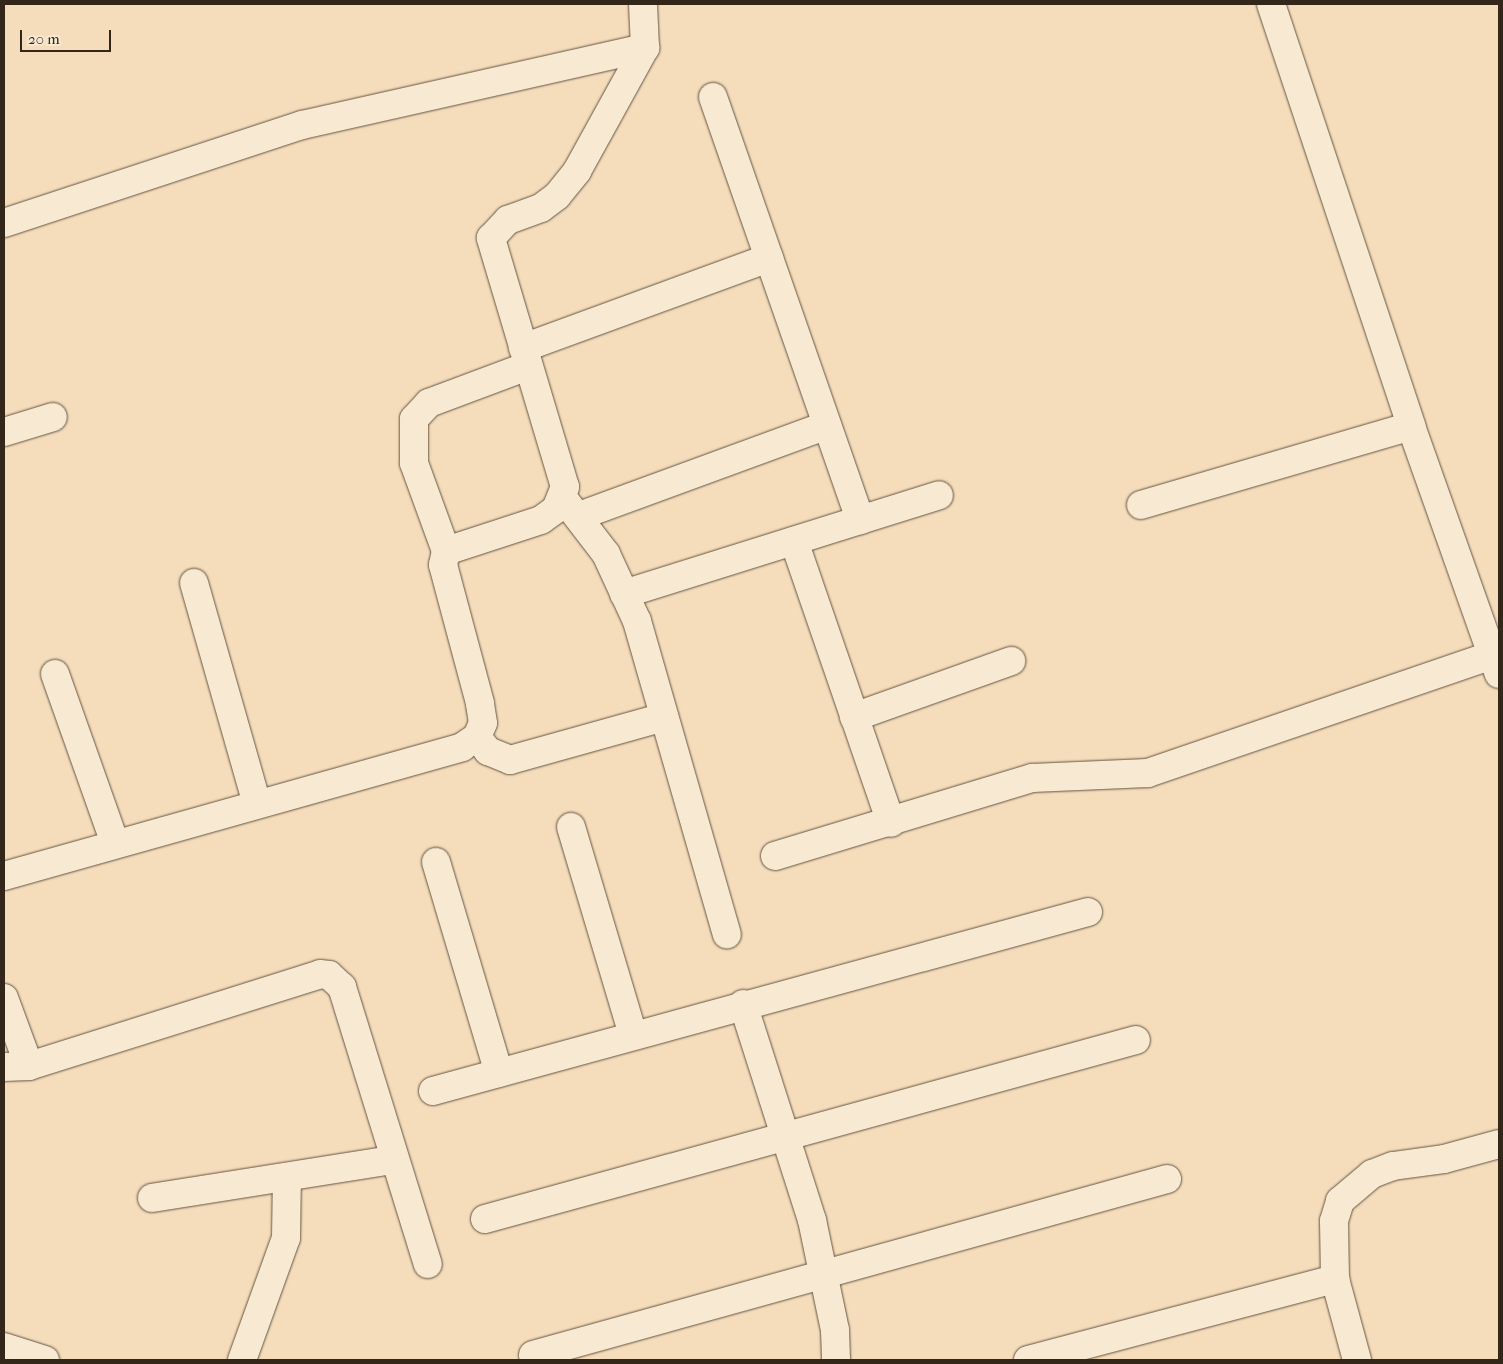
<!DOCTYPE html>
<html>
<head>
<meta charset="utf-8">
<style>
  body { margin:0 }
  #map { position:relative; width:1503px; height:1364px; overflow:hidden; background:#f5ddbb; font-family:"IM FELL French Canon",serif }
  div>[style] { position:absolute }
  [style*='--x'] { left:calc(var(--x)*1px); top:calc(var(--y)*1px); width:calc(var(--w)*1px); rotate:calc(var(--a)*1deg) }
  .roads { filter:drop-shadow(0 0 1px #645442) drop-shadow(0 0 1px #645442) }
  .street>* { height:28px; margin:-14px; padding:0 14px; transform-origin:14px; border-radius:14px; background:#f8e9d3 }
  .secondary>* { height:28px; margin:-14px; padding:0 14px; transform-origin:14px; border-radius:14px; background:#f8e9d3 }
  span { translate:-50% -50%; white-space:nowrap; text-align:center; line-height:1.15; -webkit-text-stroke:4px #f8e9d3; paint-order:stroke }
  .frame { position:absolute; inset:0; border:5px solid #332719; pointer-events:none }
  .scale { position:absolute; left:20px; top:30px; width:91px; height:22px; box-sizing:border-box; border:2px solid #332719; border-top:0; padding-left:6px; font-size:15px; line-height:18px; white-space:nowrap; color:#332719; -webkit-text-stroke:4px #f8e9d3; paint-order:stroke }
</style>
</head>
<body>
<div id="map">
  <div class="roads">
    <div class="street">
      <div style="--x:1271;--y:4;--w:445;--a:71.6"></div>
      <div style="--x:1411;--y:426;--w:263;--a:70.5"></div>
      <div style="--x:713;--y:97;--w:448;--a:70.8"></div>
      <div style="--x:4;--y:223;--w:314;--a:-18.2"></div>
      <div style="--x:302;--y:125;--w:352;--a:-12.7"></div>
      <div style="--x:523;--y:348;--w:262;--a:-20.1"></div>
      <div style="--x:4;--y:432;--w:51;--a:-17"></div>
      <div style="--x:563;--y:498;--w:71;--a:52.5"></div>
      <div style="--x:606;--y:554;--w:74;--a:65.2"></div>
      <div style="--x:637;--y:621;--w:326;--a:74"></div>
      <div style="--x:1141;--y:505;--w:281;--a:-16.3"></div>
      <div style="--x:579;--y:516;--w:264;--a:-20.1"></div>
      <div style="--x:794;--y:541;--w:298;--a:71"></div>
      <div style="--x:446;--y:551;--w:94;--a:-110"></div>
      <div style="--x:414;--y:463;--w:44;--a:-90"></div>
      <div style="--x:414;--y:419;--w:22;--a:-47"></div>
      <div style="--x:429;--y:403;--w:106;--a:-20.5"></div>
      <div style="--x:194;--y:583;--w:230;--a:74.1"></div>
      <div style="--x:624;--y:594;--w:330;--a:-17.4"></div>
      <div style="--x:55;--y:674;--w:179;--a:70.5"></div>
      <div style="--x:854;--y:717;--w:167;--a:-19.6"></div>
      <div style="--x:477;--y:737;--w:18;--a:52"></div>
      <div style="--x:488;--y:751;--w:24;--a:22"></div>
      <div style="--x:510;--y:760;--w:160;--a:-15.6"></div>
      <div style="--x:571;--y:827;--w:217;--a:73.4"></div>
      <div style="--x:775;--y:856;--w:269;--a:-16.9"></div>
      <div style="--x:1032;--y:778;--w:116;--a:-2.5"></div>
      <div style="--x:1148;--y:773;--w:364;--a:-18.9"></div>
      <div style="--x:436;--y:862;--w:220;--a:73.4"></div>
      <div style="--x:4;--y:876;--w:476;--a:-15.7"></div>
      <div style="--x:462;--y:747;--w:18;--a:-34"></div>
      <div style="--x:477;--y:737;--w:15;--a:-67"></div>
      <div style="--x:483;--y:723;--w:20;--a:-99"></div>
      <div style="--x:480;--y:703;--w:143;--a:-105"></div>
      <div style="--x:443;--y:565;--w:14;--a:-78"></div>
      <div style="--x:446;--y:551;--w:100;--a:-18.1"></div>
      <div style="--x:541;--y:520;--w:19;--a:-36"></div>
      <div style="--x:556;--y:509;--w:24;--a:-68"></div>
      <div style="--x:565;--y:487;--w:260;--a:-106.6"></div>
      <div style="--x:491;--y:238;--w:25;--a:-47"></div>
      <div style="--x:508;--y:220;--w:35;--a:-20"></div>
      <div style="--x:541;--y:208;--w:20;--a:-37"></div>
      <div style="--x:557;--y:196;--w:32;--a:-51"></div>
      <div style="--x:577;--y:171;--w:141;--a:-61.1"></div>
      <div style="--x:645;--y:48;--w:44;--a:-92.6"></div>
      <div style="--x:4;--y:998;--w:72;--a:69.8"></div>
      <div style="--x:743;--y:1004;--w:227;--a:72.3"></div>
      <div style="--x:812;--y:1220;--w:112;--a:78.2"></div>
      <div style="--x:835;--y:1330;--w:30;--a:88"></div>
      <div style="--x:4;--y:1067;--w:25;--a:-2"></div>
      <div style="--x:29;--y:1066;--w:305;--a:-17.5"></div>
      <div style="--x:320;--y:974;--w:9;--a:6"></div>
      <div style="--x:329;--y:975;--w:18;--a:43"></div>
      <div style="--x:342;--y:987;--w:290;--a:72.8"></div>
      <div style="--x:433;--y:1091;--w:679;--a:-15.28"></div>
      <div style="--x:152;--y:1198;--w:244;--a:-9"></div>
      <div style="--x:485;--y:1219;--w:675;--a:-15.37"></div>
      <div style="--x:533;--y:1355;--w:658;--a:-15.51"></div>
      <div style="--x:242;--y:1360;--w:130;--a:-70.2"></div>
      <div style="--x:286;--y:1238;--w:61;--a:-89.1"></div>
      <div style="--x:1028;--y:1360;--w:318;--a:-14.8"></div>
      <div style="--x:1357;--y:1360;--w:84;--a:-105.2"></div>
      <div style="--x:1335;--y:1279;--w:58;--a:-91"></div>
      <div style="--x:1334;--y:1221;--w:21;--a:-73"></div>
      <div style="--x:1340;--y:1201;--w:42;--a:-40.2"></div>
      <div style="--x:1372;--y:1174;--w:22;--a:-21"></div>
      <div style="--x:1393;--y:1166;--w:51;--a:-7.8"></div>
      <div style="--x:1444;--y:1159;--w:57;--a:-15.3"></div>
    </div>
    <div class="secondary">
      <div style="--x:4;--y:1347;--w:43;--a:17.6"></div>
    </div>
  </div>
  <div class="frame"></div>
  <div class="scale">20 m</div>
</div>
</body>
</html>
